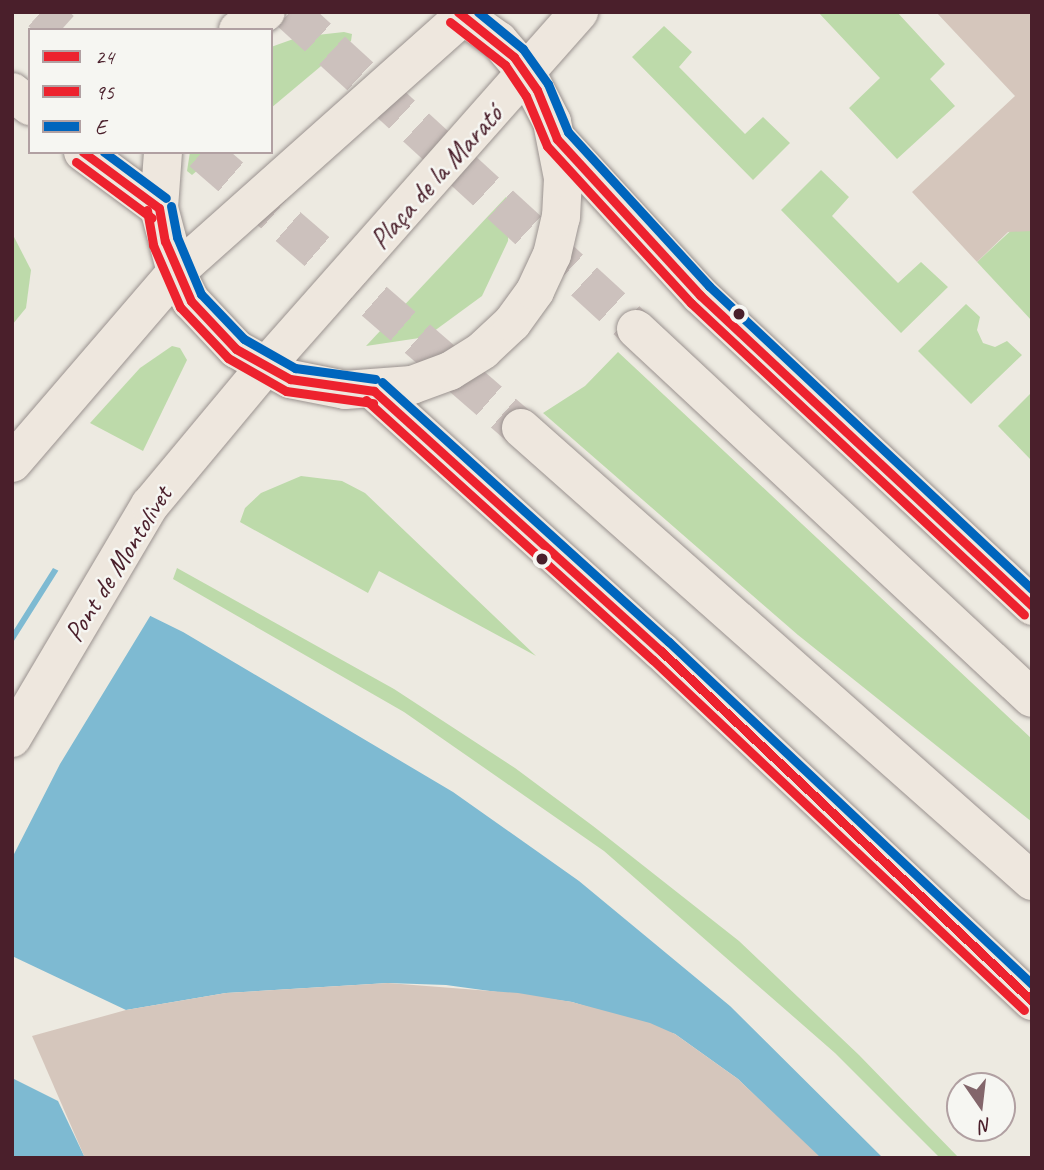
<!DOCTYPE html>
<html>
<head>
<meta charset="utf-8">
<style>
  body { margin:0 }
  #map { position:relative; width:1044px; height:1170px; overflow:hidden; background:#edeae1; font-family:Caveat,sans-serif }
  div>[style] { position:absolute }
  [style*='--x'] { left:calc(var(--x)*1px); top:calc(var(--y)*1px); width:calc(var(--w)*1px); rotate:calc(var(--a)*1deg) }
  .green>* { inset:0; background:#bddaaa }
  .water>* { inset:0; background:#7ebad2 }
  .pier>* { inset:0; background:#edeae1 }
  .building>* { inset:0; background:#d5c6bc }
  .trunk-tunnel>* { height:38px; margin-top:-19px; transform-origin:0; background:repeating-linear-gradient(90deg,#ccc1bd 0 38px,transparent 0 57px) }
  .roads { filter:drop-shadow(0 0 2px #9a928f) drop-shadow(0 0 2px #9a928f) }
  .primary>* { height:38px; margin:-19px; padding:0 19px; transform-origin:19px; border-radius:19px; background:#eee7de }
  .trunk>* { height:38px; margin:-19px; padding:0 19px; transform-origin:19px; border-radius:19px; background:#eee7de }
  .bus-1>* { height:9px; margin:-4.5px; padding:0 4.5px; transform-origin:4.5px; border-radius:4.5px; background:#ed222e }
  .bus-2>* { height:9px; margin:-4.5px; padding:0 4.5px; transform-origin:4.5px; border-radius:4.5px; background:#ed222e }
  .bus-3>* { height:9px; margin:-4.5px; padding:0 4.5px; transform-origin:4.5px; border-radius:4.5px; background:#0065bd }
  .dots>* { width:19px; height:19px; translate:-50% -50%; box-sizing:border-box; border:4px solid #f6f6f2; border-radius:50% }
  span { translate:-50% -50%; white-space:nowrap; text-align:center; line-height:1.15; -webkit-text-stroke:5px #f6f6f2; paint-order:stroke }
  .street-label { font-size:28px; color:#4a1f2b }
  .frame { position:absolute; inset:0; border:14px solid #4a1f2b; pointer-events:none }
  .legend { position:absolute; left:28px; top:28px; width:245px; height:126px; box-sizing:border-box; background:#f6f6f2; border:2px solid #b1a0a2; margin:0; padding:9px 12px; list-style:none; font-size:21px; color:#4a1f2b }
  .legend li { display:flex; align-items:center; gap:14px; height:35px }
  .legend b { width:35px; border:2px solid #b1a0a2 }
  .north { position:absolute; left:946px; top:1072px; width:70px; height:70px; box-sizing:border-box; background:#f6f6f2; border:2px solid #b1a0a2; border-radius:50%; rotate:166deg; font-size:19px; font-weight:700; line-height:28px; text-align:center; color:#4a1f2b }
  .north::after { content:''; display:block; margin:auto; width:24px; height:32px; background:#83666b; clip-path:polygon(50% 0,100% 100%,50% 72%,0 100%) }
</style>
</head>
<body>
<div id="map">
  <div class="green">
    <div style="clip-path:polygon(818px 12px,897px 12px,945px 64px,930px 79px,955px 106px,897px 159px,849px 108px,880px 78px)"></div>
    <div style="clip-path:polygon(664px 26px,692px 52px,679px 67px,745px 134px,763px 117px,790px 143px,753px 180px,632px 57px)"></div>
    <div style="clip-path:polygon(344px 32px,352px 34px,351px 41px,271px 108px,271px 47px,299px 37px)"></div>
    <div style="clip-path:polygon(190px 152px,219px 152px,192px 175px,187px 171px)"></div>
    <div style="clip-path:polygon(821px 170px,849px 197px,832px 216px,898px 283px,921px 262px,948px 287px,901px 333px,781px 210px)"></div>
    <div style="clip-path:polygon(506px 197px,510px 199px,508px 241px,482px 296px,426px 337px,366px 346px)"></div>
    <div style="clip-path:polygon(1032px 211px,1032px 321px,977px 262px)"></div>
    <div style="clip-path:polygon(12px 233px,31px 270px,26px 308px,12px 325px)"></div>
    <div style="clip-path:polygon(966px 304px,980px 317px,977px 330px,983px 343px,995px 347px,1007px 341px,1022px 355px,971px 404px,918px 351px)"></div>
    <div style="clip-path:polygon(172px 346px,180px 348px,187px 360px,143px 451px,90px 423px,140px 368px)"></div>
    <div style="clip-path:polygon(618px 352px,1032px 739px,1032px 822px,798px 635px,543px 413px,585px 386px)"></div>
    <div style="clip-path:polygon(1032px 392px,1032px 461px,998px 426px)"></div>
    <div style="clip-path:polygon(301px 476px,342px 481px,365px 493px,536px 656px,379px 571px,368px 593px,240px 522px,245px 508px,261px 493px)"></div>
    <div style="clip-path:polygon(177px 568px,394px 689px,515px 768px,593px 826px,739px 941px,859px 1055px,959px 1158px,940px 1158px,835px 1053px,604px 851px,404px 712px,173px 579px)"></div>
  </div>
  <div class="water">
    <div style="clip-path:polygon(53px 568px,183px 632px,453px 792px,579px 881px,730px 1006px,883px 1158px,819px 1158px,738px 1079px,675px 1034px,572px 1002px,446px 985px,388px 983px,226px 993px,126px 1010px,12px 956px,12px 633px)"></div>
    <div style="clip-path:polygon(12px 1078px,58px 1101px,85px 1158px,12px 1158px)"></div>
  </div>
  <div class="pier">
    <div style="clip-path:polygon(60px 568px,152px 613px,60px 764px,12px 858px,12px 644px)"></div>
  </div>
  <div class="building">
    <div style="clip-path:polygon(936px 12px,1032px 12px,1032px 231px,1008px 232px,977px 262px,912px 192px,1015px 96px)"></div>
    <div style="clip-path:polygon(388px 983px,518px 993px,572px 1002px,650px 1023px,675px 1034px,738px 1079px,821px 1158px,85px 1158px,32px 1036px,126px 1010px,226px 993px)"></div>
  </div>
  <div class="trunk-tunnel">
    <div style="--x:41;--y:12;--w:27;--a:42"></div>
    <div style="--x:290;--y:12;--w:469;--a:42.5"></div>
    <div style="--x:202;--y:152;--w:422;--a:40.9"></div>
  </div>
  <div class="roads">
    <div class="primary">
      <div style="--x:238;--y:30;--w:33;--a:-33"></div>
      <div style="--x:12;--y:92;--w:23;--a:38"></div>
      <div style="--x:557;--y:139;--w:212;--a:47.5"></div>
      <div style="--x:700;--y:295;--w:455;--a:43.1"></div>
      <div style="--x:83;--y:152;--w:94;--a:36.4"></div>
      <div style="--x:163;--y:152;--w:56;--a:94.1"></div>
      <div style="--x:159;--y:208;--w:66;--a:75.1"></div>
      <div style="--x:176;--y:272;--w:33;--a:63"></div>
      <div style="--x:191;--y:301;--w:66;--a:46.8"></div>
      <div style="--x:236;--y:349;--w:62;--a:29.1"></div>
      <div style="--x:290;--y:379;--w:56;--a:11.3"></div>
      <div style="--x:345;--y:390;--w:67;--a:-4.3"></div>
      <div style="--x:412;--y:385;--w:40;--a:-20.2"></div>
      <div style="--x:450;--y:371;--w:39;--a:-32"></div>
      <div style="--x:483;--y:350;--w:40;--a:-43"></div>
      <div style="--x:512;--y:323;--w:39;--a:-54"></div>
      <div style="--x:535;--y:291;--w:40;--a:-65"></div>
      <div style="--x:552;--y:255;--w:39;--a:-77"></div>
      <div style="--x:561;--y:217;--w:39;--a:-87"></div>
      <div style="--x:563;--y:178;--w:57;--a:-101.1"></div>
      <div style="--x:552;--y:122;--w:53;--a:-117.1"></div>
      <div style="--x:528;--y:75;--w:45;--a:-130.5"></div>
      <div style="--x:499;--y:41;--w:50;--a:-144.7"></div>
      <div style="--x:374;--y:391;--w:387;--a:42.2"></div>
      <div style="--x:661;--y:651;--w:510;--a:43.33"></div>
      <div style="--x:12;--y:463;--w:252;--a:-49.3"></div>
      <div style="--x:176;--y:272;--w:391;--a:-41.7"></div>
      <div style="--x:12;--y:738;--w:271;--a:-59.4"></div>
      <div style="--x:150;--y:505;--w:180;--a:-50.2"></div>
      <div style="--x:265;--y:367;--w:474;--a:-48.5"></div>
    </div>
    <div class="trunk">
      <div style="--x:636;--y:329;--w:541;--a:42.98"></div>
      <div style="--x:521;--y:428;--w:683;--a:41.56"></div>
    </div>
  </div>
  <div class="bus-1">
    <div style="--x:458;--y:12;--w:72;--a:38.8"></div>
    <div style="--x:514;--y:57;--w:40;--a:55.1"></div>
    <div style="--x:537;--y:90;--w:53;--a:67.8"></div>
    <div style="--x:557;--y:139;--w:212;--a:47.5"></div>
    <div style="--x:700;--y:295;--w:455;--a:43.1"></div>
    <div style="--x:83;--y:152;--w:94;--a:36.4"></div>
    <div style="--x:159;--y:208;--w:34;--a:80"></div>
    <div style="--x:165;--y:241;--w:65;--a:66.6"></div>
    <div style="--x:191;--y:301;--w:66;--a:46.8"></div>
    <div style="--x:236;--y:349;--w:62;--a:29.1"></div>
    <div style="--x:290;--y:379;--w:85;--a:8.1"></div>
    <div style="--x:374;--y:391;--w:387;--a:42.2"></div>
    <div style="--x:661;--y:651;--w:510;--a:43.33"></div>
  </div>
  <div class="bus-2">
    <div style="--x:450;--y:22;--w:70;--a:38"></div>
    <div style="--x:505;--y:65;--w:37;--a:56"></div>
    <div style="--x:526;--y:96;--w:54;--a:67.2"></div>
    <div style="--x:547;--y:146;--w:213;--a:47.5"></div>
    <div style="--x:691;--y:303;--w:456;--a:43.1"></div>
    <div style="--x:76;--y:162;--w:94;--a:36.4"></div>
    <div style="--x:147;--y:210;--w:36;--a:80"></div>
    <div style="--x:153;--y:245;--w:68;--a:66.5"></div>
    <div style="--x:180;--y:307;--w:70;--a:46.7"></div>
    <div style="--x:228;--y:358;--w:67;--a:29.6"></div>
    <div style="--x:286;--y:391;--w:88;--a:7.9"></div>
    <div style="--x:366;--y:400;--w:387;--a:42.2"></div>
    <div style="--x:653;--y:660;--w:510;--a:43.33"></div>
  </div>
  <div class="bus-3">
    <div style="--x:478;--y:12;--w:58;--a:39.4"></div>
    <div style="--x:523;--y:49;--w:43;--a:54.5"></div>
    <div style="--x:548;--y:84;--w:52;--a:67.4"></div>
    <div style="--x:568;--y:132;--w:209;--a:47.5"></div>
    <div style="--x:709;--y:286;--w:443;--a:43.2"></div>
    <div style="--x:104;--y:152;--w:77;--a:36.6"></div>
    <div style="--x:171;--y:206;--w:32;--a:79"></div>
    <div style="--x:177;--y:237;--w:62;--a:67.2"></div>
    <div style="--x:201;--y:294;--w:62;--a:46.3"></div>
    <div style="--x:244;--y:339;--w:59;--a:29.6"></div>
    <div style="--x:295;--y:368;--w:81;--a:7.8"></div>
    <div style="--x:382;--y:382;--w:387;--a:42.2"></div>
    <div style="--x:669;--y:642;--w:499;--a:43.3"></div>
  </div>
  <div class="dots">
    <div style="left:739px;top:314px;background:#4a1f2b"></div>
    <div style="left:542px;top:559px;background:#4a1f2b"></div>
  </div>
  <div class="street-label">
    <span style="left:436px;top:177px;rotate:-48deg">Plaça de la Marató</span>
    <span style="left:118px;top:564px;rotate:-58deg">Pont de Montolivet</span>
  </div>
  <div class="frame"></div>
  <ul class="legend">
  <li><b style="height:9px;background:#ed222e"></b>24</li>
  <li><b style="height:9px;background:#ed222e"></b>95</li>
  <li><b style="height:9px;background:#0065bd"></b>E</li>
  </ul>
  <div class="north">N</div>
</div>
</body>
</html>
